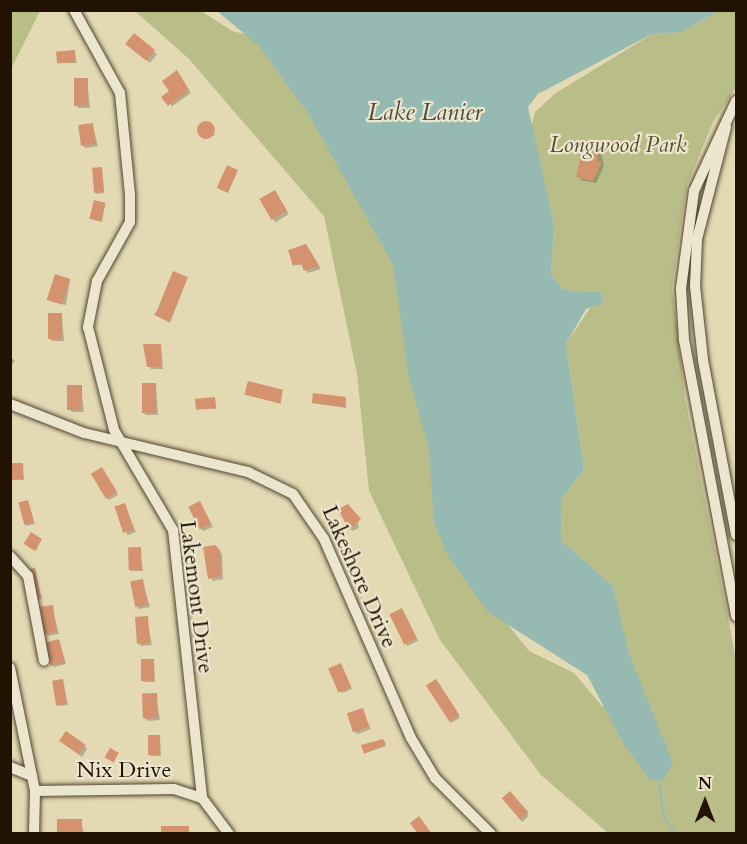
<!DOCTYPE html>
<html>
<head>
<meta charset="utf-8">
<style>
  body { margin:0 }
  #map { position:relative; width:747px; height:844px; overflow:hidden; background:#e3d9b3; font-family:Cardo,serif }
  div>[style] { position:absolute }
  [style*='--x'] { left:calc(var(--x)*1px); top:calc(var(--y)*1px); width:calc(var(--w)*1px); rotate:calc(var(--a)*1deg) }
  .green>* { inset:0; background:#b9be89 }
  .water>* { inset:0; background:#96b9b1 }
  .shadow>* { inset:0; background:#0003; transform-origin:0 0 }
  .stream>* { height:2px; margin:-1px; padding:0 1px; transform-origin:1px; border-radius:1px; background:#96b9b1 }
  .building>* { inset:0; background:#d4926f; transform-origin:0 0 }
  .round { border-radius:50% }
  .roads { filter:drop-shadow(0 0 2px #52442e) drop-shadow(0 0 2px #52442e) }
  .minor>* { height:10px; margin:-5px; padding:0 5px; transform-origin:5px; border-radius:5px; background:#ede6ce }
  span { translate:-50% -50%; white-space:nowrap; text-align:center; line-height:1.15; -webkit-text-stroke:4.5px #ede6ce; paint-order:stroke }
  .park-label { font-size:22px; color:#574e31; font-style:italic }
  .street-label { font-size:22px; color:#221201 }
  .water-label { font-size:24px; color:#4b4c3f; font-style:italic }
  .frame { position:absolute; inset:0; border:12px solid #221201; pointer-events:none }
  .north { position:absolute; left:675px; top:772px; width:60px; height:60px; -webkit-text-stroke:4px #ede6ce; paint-order:stroke; rotate:0deg; font-size:16px; font-weight:700; line-height:24px; text-align:center; color:#221201 }
  .north::after { content:''; display:block; margin:auto; width:21px; height:27px; background:#221201; clip-path:polygon(50% 0,100% 100%,50% 72%,0 100%) }
</style>
</head>
<body>
<div id="map">
  <div class="green">
    <div style="clip-path:polygon(11px 10px,40px 11px,11px 69px,10px 11px)"></div>
    <div style="clip-path:polygon(135px 11px,201px 11px,232px 31px,277px 42px,376px 205px,411px 305px,470px 577px,529px 651px,574px 673px,602px 706px,641px 719px,613px 586px,561px 540px,562px 498px,584px 470px,566px 344px,601px 292px,563px 290px,551px 274px,554px 225px,531px 130px,506px 129px,531px 127px,535px 112px,556px 93px,652px 34px,682px 32px,718px 11px,736px 11px,736px 87px,713px 122px,686px 188px,672px 288px,685px 398px,736px 659px,736px 833px,608px 833px,541px 775px,440px 640px,369px 491px,357px 374px,324px 216px,189px 59px)"></div>
  </div>
  <div class="water">
    <div style="clip-path:polygon(217px 11px,718px 11px,682px 32px,652px 34px,538px 94px,528px 107px,554px 225px,551px 274px,563px 290px,601px 292px,603px 303px,586px 309px,566px 344px,584px 470px,562px 498px,561px 540px,613px 586px,629px 654px,673px 763px,663px 780px,650px 779px,624px 745px,587px 675px,488px 612px,448px 556px,434px 523px,429px 449px,409px 378px,393px 265px,308px 113px,259px 46px)"></div>
  </div>
  <div class="shadow">
    <div style="left:134px;top:35px;width:30px;height:11px;rotate:40deg"></div>
    <div style="clip-path:polygon(74px 52px,77px 63px,58px 63px)"></div>
    <div style="clip-path:polygon(179px 75px,191px 93px,171px 107px,171px 91px)"></div>
    <div style="clip-path:polygon(87px 79px,90px 108px,78px 108px,76px 105px)"></div>
    <div style="clip-path:polygon(92px 124px,98px 146px,86px 148px,83px 146px)"></div>
    <div style="clip-path:polygon(209px 124px,215px 135px,204px 139px,199px 128px)"></div>
    <div style="clip-path:polygon(600px 148px,604px 166px,596px 183px,580px 180px)"></div>
    <div style="clip-path:polygon(101px 169px,104px 193px,96px 194px,95px 192px)"></div>
    <div style="clip-path:polygon(237px 171px,228px 193px,219px 189px)"></div>
    <div style="left:275px;top:192px;width:26px;height:16px;rotate:58deg"></div>
    <div style="clip-path:polygon(105px 204px,102px 222px,93px 220px,91px 218px)"></div>
    <div style="clip-path:polygon(309px 249px,321px 269px,308px 273px,303px 265px,294px 265px)"></div>
    <div style="clip-path:polygon(187px 279px,170px 323px,157px 316px,154px 314px)"></div>
    <div style="clip-path:polygon(70px 280px,66px 305px,52px 302px,50px 299px)"></div>
    <div style="clip-path:polygon(62px 315px,64px 341px,52px 341px,49px 338px)"></div>
    <div style="clip-path:polygon(161px 345px,163px 369px,151px 369px,149px 366px)"></div>
    <div style="clip-path:polygon(10px 356px,15px 361px,10px 367px)"></div>
    <div style="clip-path:polygon(156px 384px,158px 415px,146px 415px,144px 413px)"></div>
    <div style="clip-path:polygon(81px 387px,84px 412px,72px 412px,69px 409px)"></div>
    <div style="clip-path:polygon(282px 391px,281px 404px,243px 393px)"></div>
    <div style="clip-path:polygon(346px 399px,346px 408px,313px 403px)"></div>
    <div style="clip-path:polygon(215px 400px,216px 409px,198px 409px,214px 399px)"></div>
    <div style="clip-path:polygon(23px 464px,24px 480px,12px 480px,11px 479px)"></div>
    <div style="clip-path:polygon(102px 469px,118px 495px,109px 500px,106px 498px)"></div>
    <div style="clip-path:polygon(28px 501px,35px 524px,26px 526px,25px 524px)"></div>
    <div style="clip-path:polygon(200px 503px,213px 527px,203px 531px,201px 529px)"></div>
    <div style="left:125px;top:504px;width:30px;height:9px;rotate:69deg"></div>
    <div style="clip-path:polygon(340px 509px,356px 513px,359px 528px,352px 531px)"></div>
    <div style="clip-path:polygon(41px 540px,36px 551px,26px 545px)"></div>
    <div style="clip-path:polygon(214px 546px,222px 554px,223px 579px,212px 581px)"></div>
    <div style="clip-path:polygon(140px 549px,143px 571px,132px 571px,130px 569px)"></div>
    <div style="clip-path:polygon(35px 569px,42px 599px,32px 600px)"></div>
    <div style="clip-path:polygon(142px 580px,150px 607px,139px 609px,137px 607px)"></div>
    <div style="clip-path:polygon(52px 607px,59px 634px,48px 636px,45px 633px)"></div>
    <div style="clip-path:polygon(403px 611px,418px 641px,407px 646px,406px 644px)"></div>
    <div style="clip-path:polygon(147px 618px,152px 645px,141px 646px,139px 644px)"></div>
    <div style="clip-path:polygon(59px 641px,66px 664px,54px 667px,52px 665px)"></div>
    <div style="clip-path:polygon(154px 660px,155px 682px,144px 682px,142px 680px)"></div>
    <div style="clip-path:polygon(340px 664px,352px 689px,342px 693px,340px 691px)"></div>
    <div style="clip-path:polygon(63px 681px,68px 705px,59px 706px,57px 705px)"></div>
    <div style="clip-path:polygon(439px 684px,460px 718px,451px 723px,449px 721px)"></div>
    <div style="clip-path:polygon(156px 695px,160px 720px,148px 721px,145px 718px)"></div>
    <div style="clip-path:polygon(362px 710px,371px 729px,358px 734px,355px 732px)"></div>
    <div style="clip-path:polygon(160px 737px,161px 756px,151px 756px,150px 755px)"></div>
    <div style="clip-path:polygon(384px 742px,386px 746px,366px 753px)"></div>
    <div style="clip-path:polygon(63px 743px,85px 746px,87px 749px,82px 757px)"></div>
    <div style="clip-path:polygon(513px 795px,529px 816px,522px 822px,503px 799px)"></div>
    <div style="clip-path:polygon(81px 821px,84px 834px,59px 834px)"></div>
  </div>
  <div class="stream">
    <div style="--x:658;--y:777;--w:40;--a:81.5"></div>
    <div style="--x:664;--y:817;--w:20;--a:57"></div>
  </div>
  <div class="building">
    <div style="left:134px;top:33px;width:27px;height:14px;rotate:39deg"></div>
    <div style="left:75px;top:50px;width:12px;height:19px;rotate:85deg"></div>
    <div style="clip-path:polygon(177px 70px,189px 90px,168px 106px,161px 97px,169px 91px,162px 81px)"></div>
    <div style="left:74px;top:78px;width:14px;height:28px"></div>
    <div class="round" style="left:197px;top:121px;width:18px;height:18px"></div>
    <div style="left:93px;top:123px;width:21px;height:15px;rotate:82deg"></div>
    <div style="clip-path:polygon(584px 143px,600px 147px,597px 161px,602px 162px,593px 181px,576px 177px)"></div>
    <div style="left:227px;top:165px;width:12px;height:25px;rotate:24deg"></div>
    <div style="left:102px;top:167px;width:25px;height:10px;rotate:85deg"></div>
    <div style="left:275px;top:190px;width:24px;height:18px;rotate:60deg"></div>
    <div style="left:94px;top:200px;width:12px;height:19px;rotate:14deg"></div>
    <div style="clip-path:polygon(306px 244px,319px 266px,304px 271px,301px 263px,293px 266px,288px 250px)"></div>
    <div style="left:173px;top:271px;width:16px;height:48px;rotate:22deg"></div>
    <div style="left:55px;top:274px;width:16px;height:27px;rotate:18deg"></div>
    <div style="left:48px;top:313px;width:14px;height:26px"></div>
    <div style="clip-path:polygon(143px 344px,161px 344px,161px 367px,147px 367px)"></div>
    <div style="left:248px;top:381px;width:36px;height:14px;rotate:14deg"></div>
    <div style="left:142px;top:383px;width:14px;height:30px"></div>
    <div style="left:67px;top:385px;width:15px;height:25px"></div>
    <div style="left:313px;top:393px;width:33px;height:10px;rotate:7deg"></div>
    <div style="left:215px;top:397px;width:11px;height:20px;rotate:85deg"></div>
    <div style="left:10px;top:463px;width:13px;height:16px"></div>
    <div style="left:102px;top:467px;width:29px;height:13px;rotate:59deg"></div>
    <div style="left:28px;top:500px;width:23px;height:10px;rotate:75deg"></div>
    <div style="left:200px;top:501px;width:25px;height:13px;rotate:64deg"></div>
    <div style="left:125px;top:503px;width:28px;height:11px;rotate:72deg"></div>
    <div style="clip-path:polygon(348px 504px,361px 519px,349px 530px,338px 509px)"></div>
    <div style="left:31px;top:532px;width:13px;height:14px;rotate:32deg"></div>
    <div style="clip-path:polygon(215px 545px,220px 550px,221px 576px,208px 579px,203px 547px)"></div>
    <div style="left:141px;top:547px;width:23px;height:13px;rotate:88deg"></div>
    <div style="left:35px;top:568px;width:29px;height:11px;rotate:80deg"></div>
    <div style="left:143px;top:579px;width:26px;height:13px;rotate:79deg"></div>
    <div style="left:53px;top:605px;width:27px;height:13px;rotate:82deg"></div>
    <div style="left:402px;top:608px;width:34px;height:14px;rotate:64deg"></div>
    <div style="left:148px;top:616px;width:27px;height:13px;rotate:86deg"></div>
    <div style="left:59px;top:639px;width:24px;height:15px;rotate:75deg"></div>
    <div style="left:141px;top:659px;width:13px;height:22px"></div>
    <div style="left:341px;top:663px;width:26px;height:14px;rotate:67deg"></div>
    <div style="left:63px;top:679px;width:25px;height:11px;rotate:81deg"></div>
    <div style="left:436px;top:679px;width:43px;height:12px;rotate:57deg"></div>
    <div style="left:157px;top:693px;width:25px;height:15px;rotate:88deg"></div>
    <div style="left:363px;top:708px;width:20px;height:17px;rotate:72deg"></div>
    <div style="left:66px;top:731px;width:24px;height:12px;rotate:35deg"></div>
    <div style="left:148px;top:735px;width:12px;height:20px"></div>
    <div style="clip-path:polygon(383px 739px,386px 744px,364px 754px,361px 745px)"></div>
    <div style="left:110px;top:748px;width:10px;height:11px;rotate:29deg"></div>
    <div style="left:510px;top:791px;width:28px;height:11px;rotate:49deg"></div>
    <div style="clip-path:polygon(419px 816px,432px 834px,418px 834px,410px 823px)"></div>
    <div style="left:57px;top:819px;width:25px;height:15px"></div>
    <div style="left:161px;top:826px;width:28px;height:8px"></div>
  </div>
  <div class="roads">
    <div class="minor">
      <div style="--x:74;--y:10;--w:95;--a:61"></div>
      <div style="--x:120;--y:93;--w:102;--a:84.4"></div>
      <div style="--x:130;--y:195;--w:27;--a:90"></div>
      <div style="--x:130;--y:222;--w:68;--a:119.2"></div>
      <div style="--x:97;--y:281;--w:47;--a:101.1"></div>
      <div style="--x:88;--y:327;--w:106;--a:75.8"></div>
      <div style="--x:114;--y:430;--w:116;--a:59.5"></div>
      <div style="--x:173;--y:530;--w:270;--a:83.8"></div>
      <div style="--x:736;--y:101;--w:99;--a:115"></div>
      <div style="--x:694;--y:191;--w:99;--a:97.6"></div>
      <div style="--x:681;--y:289;--w:51;--a:86.6"></div>
      <div style="--x:684;--y:340;--w:281;--a:79.3"></div>
      <div style="--x:726;--y:127;--w:116;--a:104.5"></div>
      <div style="--x:697;--y:239;--w:47;--a:92.4"></div>
      <div style="--x:695;--y:286;--w:74;--a:83.8"></div>
      <div style="--x:703;--y:360;--w:178;--a:79.3"></div>
      <div style="--x:10;--y:404;--w:79;--a:21.4"></div>
      <div style="--x:84;--y:433;--w:169;--a:13.4"></div>
      <div style="--x:248;--y:472;--w:50;--a:26.1"></div>
      <div style="--x:293;--y:494;--w:55;--a:55.4"></div>
      <div style="--x:324;--y:539;--w:217;--a:66.4"></div>
      <div style="--x:411;--y:738;--w:47;--a:59"></div>
      <div style="--x:435;--y:778;--w:79;--a:45"></div>
      <div style="--x:10;--y:556;--w:27;--a:48"></div>
      <div style="--x:28;--y:576;--w:86;--a:79.3"></div>
      <div style="--x:10;--y:668;--w:126;--a:78.5"></div>
      <div style="--x:35;--y:791;--w:43;--a:91.3"></div>
      <div style="--x:10;--y:767;--w:24;--a:22"></div>
      <div style="--x:35;--y:791;--w:139;--a:-0.8"></div>
      <div style="--x:174;--y:789;--w:29;--a:18"></div>
      <div style="--x:202;--y:798;--w:45;--a:53.1"></div>
    </div>
  </div>
  <div class="park-label">
    <span style="left:618px;top:146px">Longwood Park</span>
  </div>
  <div class="street-label">
    <span style="left:359px;top:577px;rotate:66deg">Lakeshore Drive</span>
    <span style="left:196px;top:597px;rotate:83deg">Lakemont Drive</span>
    <span style="left:124px;top:771px">Nix Drive</span>
  </div>
  <div class="water-label">
    <span style="left:425px;top:113px">Lake Lanier</span>
  </div>
  <div class="frame"></div>
  <div class="north">N</div>
</div>
</body>
</html>
